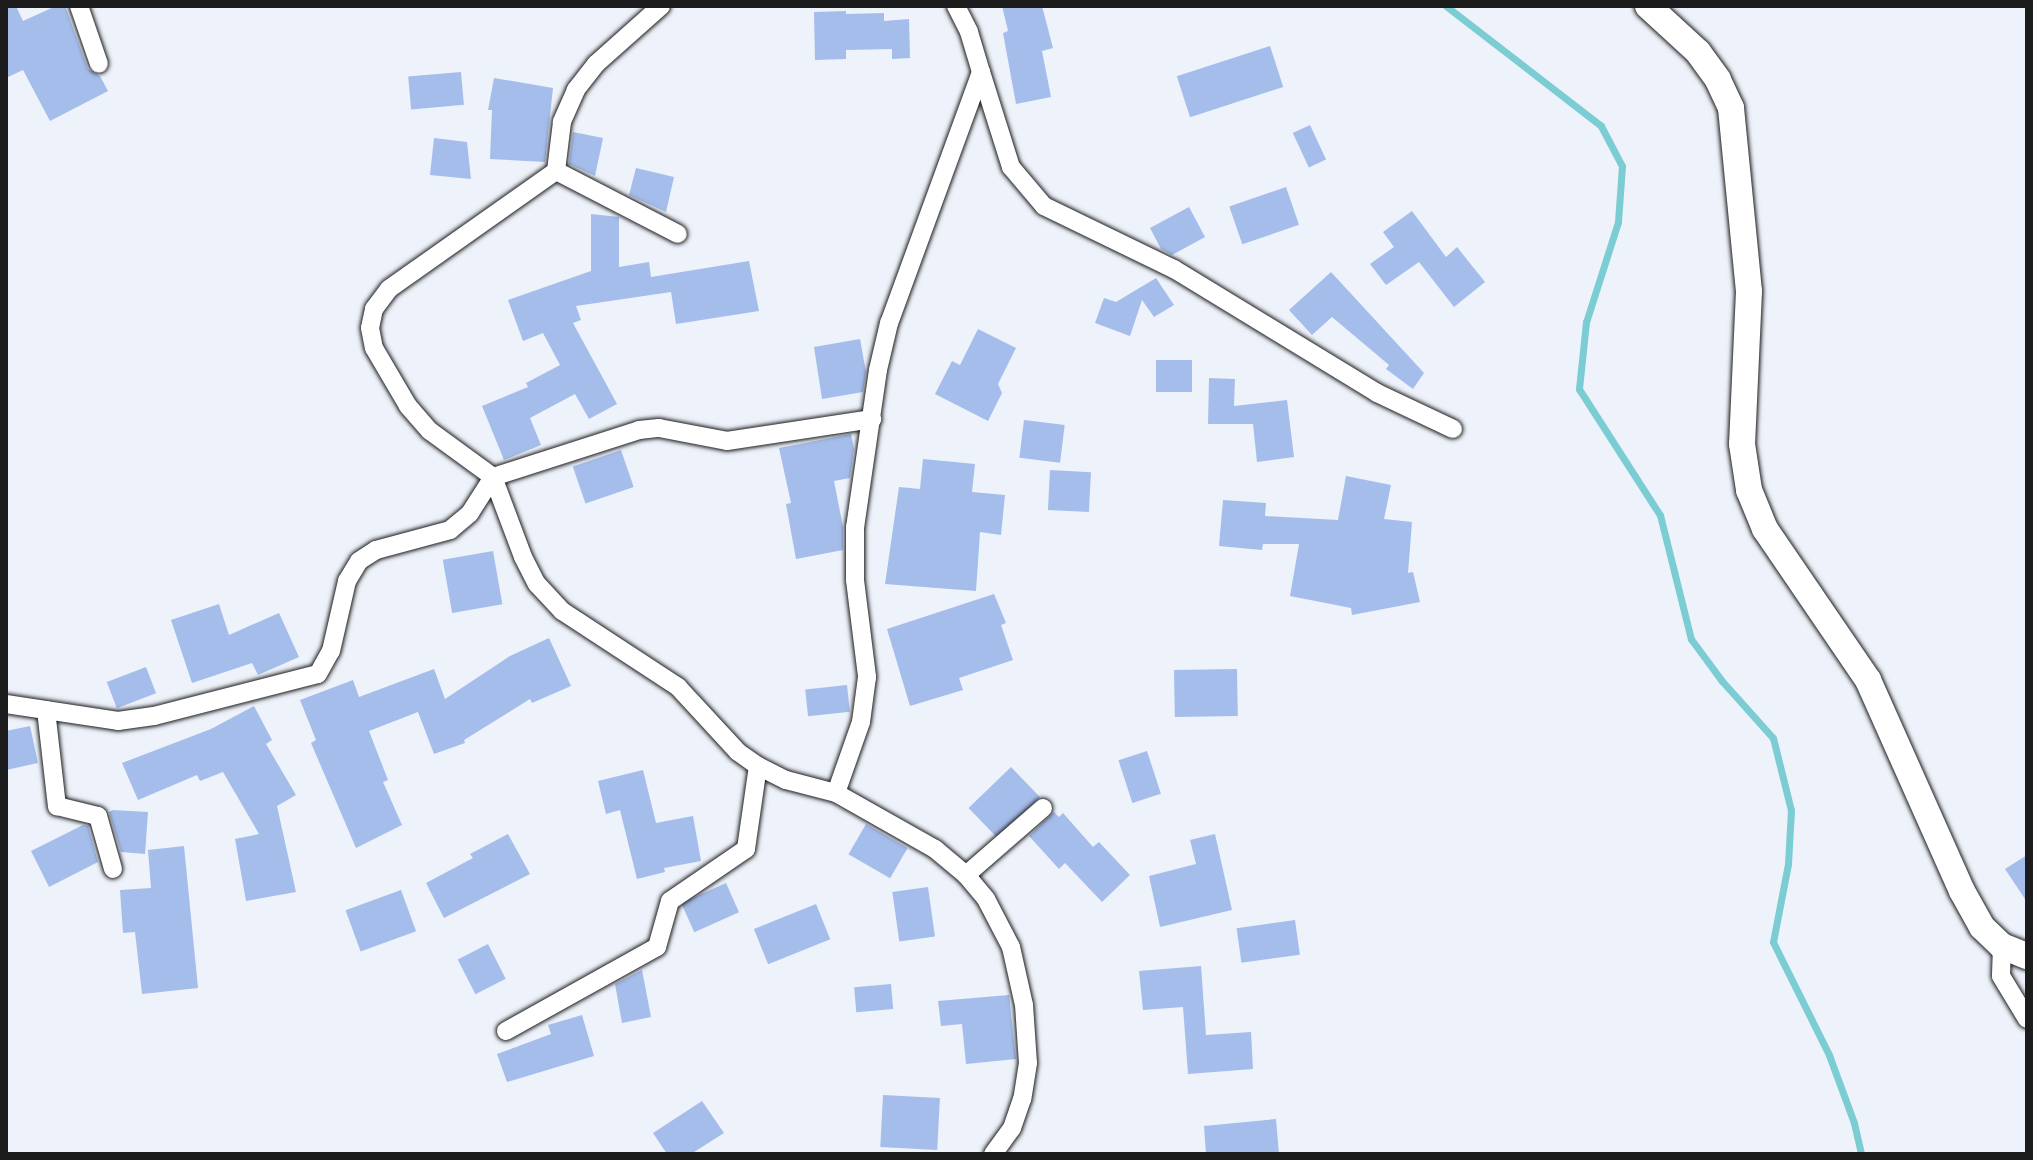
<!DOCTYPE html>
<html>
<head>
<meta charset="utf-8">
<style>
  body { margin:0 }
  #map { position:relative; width:2033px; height:1160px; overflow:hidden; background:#edf2fb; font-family:Mynerve,sans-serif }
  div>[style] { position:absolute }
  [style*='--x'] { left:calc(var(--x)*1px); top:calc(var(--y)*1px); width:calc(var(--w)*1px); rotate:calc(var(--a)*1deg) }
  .stream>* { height:7px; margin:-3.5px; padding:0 3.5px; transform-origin:3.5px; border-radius:3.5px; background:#7bcdd3 }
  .building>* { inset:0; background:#a5bdeb; transform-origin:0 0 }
  .roads { filter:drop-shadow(0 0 2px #1c1c1c) drop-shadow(0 0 2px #1c1c1c) }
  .street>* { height:18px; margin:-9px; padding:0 9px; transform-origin:9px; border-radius:9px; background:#fff }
  .secondary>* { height:26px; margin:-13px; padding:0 13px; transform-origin:13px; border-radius:13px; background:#fff }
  span { translate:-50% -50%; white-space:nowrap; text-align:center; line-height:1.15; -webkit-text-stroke:7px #fff; paint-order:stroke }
  .frame { position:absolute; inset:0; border:8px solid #1c1c1c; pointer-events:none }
</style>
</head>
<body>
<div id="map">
  <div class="stream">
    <div style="--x:1446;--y:6;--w:196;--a:37.7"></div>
    <div style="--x:1601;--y:126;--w:45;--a:62.3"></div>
    <div style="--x:1622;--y:166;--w:56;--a:94.1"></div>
    <div style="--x:1618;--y:222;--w:105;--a:107.7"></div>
    <div style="--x:1586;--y:322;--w:67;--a:96"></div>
    <div style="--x:1579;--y:389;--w:150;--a:57.3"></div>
    <div style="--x:1660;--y:515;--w:128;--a:76"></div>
    <div style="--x:1691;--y:639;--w:52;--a:53.6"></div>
    <div style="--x:1722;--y:681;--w:76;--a:48.2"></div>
    <div style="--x:1773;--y:738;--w:74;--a:76"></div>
    <div style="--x:1791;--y:810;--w:54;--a:93.2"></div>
    <div style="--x:1788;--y:864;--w:79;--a:100.9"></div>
    <div style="--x:1773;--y:942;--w:126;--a:63.6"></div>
    <div style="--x:1829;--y:1055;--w:72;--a:69.8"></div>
    <div style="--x:1854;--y:1123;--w:32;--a:77"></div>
  </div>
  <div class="building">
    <div style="clip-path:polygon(6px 6px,16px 6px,23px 21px,56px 6px,65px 6px,88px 69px,100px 76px,108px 91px,50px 121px,23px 70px,6px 78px)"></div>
    <div style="clip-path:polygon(1002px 6px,1042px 6px,1053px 48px,1042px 51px,1051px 97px,1016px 104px,1003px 33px,1008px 31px)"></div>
    <div style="clip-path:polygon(846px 11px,846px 14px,884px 13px,884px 21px,909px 19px,910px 58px,892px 59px,892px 49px,846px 50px,846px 59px,815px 60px,814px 12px)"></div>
    <div style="left:1270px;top:46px;width:43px;height:98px;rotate:72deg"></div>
    <div style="left:461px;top:72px;width:33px;height:53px;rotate:85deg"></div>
    <div style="clip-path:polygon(494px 78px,553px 88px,545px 162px,490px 159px,492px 110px,488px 110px)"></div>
    <div style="left:1310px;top:125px;width:38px;height:19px;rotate:65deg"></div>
    <div style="clip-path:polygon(573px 132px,603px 138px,595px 176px,569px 164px)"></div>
    <div style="clip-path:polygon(434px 138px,467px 142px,471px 179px,430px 175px)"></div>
    <div style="clip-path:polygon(636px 168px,674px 177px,666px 212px,629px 195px)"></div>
    <div style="left:1286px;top:187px;width:40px;height:60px;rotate:71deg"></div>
    <div style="clip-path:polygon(1189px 207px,1205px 237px,1172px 255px,1161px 249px,1150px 228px)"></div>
    <div style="clip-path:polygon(1412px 211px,1446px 257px,1457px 247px,1485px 282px,1454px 307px,1419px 262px,1386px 285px,1370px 264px,1394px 247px,1383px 232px)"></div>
    <div style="clip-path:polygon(591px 214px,619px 217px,619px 267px,649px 262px,651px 277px,749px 261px,759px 311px,676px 324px,671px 292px,576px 306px,581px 320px,573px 323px,617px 404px,589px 419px,575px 394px,530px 418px,541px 445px,504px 460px,482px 406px,528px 387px,526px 383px,560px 365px,543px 333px,523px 341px,508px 300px,591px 271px)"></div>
    <div style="clip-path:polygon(1331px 272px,1424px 373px,1413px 389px,1386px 369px,1389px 365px,1332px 317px,1312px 335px,1289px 310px)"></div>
    <div style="clip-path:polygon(1156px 278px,1174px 305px,1154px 317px,1142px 300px,1130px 336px,1095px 323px,1104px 298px,1116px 302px)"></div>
    <div style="clip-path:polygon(978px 329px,1016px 348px,998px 384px,1002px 393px,988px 421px,935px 394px,952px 361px,960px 365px)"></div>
    <div style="clip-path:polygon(860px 339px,866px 372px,863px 392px,822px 399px,814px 347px)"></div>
    <div style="left:1192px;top:360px;width:32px;height:36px;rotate:90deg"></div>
    <div style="clip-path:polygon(1209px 378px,1235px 379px,1234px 406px,1287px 400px,1294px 457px,1257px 462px,1253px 424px,1208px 424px)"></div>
    <div style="left:1024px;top:420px;width:41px;height:38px;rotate:7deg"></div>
    <div style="clip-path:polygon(851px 434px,854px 449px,850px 478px,834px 481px,843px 527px,843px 550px,796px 559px,786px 504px,791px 503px,779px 448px)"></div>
    <div style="left:621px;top:450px;width:39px;height:51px;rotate:71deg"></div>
    <div style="clip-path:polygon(923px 459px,975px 464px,972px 492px,1005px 495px,1001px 535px,980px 532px,976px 591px,885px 584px,899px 487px,920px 489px)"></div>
    <div style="left:1050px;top:470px;width:41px;height:40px;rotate:3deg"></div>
    <div style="clip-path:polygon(1346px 476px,1391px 485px,1384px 519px,1412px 522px,1408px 573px,1413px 572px,1420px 602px,1352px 615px,1351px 608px,1290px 596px,1299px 544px,1263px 544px,1262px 550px,1219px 546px,1223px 500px,1266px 503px,1265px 516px,1338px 520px)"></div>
    <div style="left:493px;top:551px;width:54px;height:51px;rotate:80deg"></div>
    <div style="clip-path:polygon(994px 594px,1006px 623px,1001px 625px,1013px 660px,959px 678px,963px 690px,910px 706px,887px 629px)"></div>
    <div style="clip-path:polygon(219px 604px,229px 635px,279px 613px,299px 657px,258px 675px,252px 663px,192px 683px,171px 620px)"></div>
    <div style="clip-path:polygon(549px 638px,571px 686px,532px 703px,530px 699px,464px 740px,465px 743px,434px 754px,418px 712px,369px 731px,388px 780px,383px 782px,402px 825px,356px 848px,311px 743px,316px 740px,300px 700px,353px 680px,359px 697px,434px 669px,445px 699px,510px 656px)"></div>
    <div style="left:146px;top:667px;width:28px;height:42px;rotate:69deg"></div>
    <div style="left:1237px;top:669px;width:47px;height:63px;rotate:89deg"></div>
    <div style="left:847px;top:685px;width:27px;height:42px;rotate:84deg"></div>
    <div style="clip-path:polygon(254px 706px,272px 740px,266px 744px,296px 795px,277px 806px,296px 892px,246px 901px,235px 839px,259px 834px,223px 772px,200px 781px,197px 775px,138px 800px,122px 763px,211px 729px)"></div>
    <div style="clip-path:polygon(30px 726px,38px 763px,6px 770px,6px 731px)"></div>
    <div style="left:1147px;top:751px;width:45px;height:30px;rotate:72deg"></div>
    <div style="left:1011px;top:767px;width:42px;height:59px;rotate:46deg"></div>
    <div style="clip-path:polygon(643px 770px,656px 823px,693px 816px,701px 861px,664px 868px,665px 872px,637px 879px,620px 810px,606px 814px,598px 781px)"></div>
    <div style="clip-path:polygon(113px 810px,148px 812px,145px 854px,121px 852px,109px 812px)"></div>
    <div style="clip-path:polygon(1054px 812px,1059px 817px,1063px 813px,1093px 847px,1099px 842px,1130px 875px,1102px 902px,1065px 863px,1059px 869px,1029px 836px)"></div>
    <div style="left:866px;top:824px;width:48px;height:35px;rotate:30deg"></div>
    <div style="clip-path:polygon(83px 825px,88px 826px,98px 862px,49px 887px,31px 851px)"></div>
    <div style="clip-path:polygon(508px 834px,530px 874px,444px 918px,426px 883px,473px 858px,470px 854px)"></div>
    <div style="clip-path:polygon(1215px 834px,1232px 910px,1160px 927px,1149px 876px,1196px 864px,1190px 840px)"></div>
    <div style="clip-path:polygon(184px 846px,198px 988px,142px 994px,135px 932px,123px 933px,120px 890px,151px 888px,148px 850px)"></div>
    <div style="clip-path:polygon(2027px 855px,2027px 902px,2005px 869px)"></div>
    <div style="left:726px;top:883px;width:32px;height:49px;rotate:66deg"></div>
    <div style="left:928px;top:887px;width:50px;height:36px;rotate:82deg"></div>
    <div style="left:401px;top:890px;width:44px;height:59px;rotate:70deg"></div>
    <div style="left:816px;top:904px;width:38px;height:67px;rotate:68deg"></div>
    <div style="left:1295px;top:920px;width:35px;height:59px;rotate:82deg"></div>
    <div style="left:488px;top:944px;width:39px;height:34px;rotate:63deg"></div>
    <div style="clip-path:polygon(1201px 966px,1206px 1035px,1251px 1032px,1253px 1069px,1188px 1074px,1183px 1007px,1143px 1010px,1139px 971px)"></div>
    <div style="clip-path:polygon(642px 970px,651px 1017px,622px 1023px,615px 984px)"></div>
    <div style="left:891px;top:984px;width:25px;height:37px;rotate:85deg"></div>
    <div style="clip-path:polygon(1009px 995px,1016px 1059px,966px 1064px,962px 1024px,941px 1026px,938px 1001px)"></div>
    <div style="clip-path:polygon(582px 1015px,594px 1056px,507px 1082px,497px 1054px,551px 1034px,548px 1025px)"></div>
    <div style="left:883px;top:1095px;width:57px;height:52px;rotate:3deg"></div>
    <div style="clip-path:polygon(702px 1101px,724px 1133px,691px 1154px,667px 1154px,653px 1133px)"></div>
    <div style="clip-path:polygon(1276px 1119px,1279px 1154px,1206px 1154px,1204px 1126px)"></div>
  </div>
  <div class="roads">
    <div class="street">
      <div style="--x:79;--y:6;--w:61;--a:71"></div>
      <div style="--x:661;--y:6;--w:87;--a:138.3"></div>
      <div style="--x:596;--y:64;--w:33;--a:128"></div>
      <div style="--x:576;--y:90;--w:35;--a:114"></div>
      <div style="--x:562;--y:122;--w:49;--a:97"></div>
      <div style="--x:556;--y:171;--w:204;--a:144.8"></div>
      <div style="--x:389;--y:289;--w:25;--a:127"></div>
      <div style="--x:374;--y:309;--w:19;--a:102"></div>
      <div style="--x:370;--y:328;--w:20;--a:79"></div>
      <div style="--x:374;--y:348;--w:67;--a:59.6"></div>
      <div style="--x:408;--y:406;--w:33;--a:49"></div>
      <div style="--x:430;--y:431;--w:78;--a:36.1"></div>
      <div style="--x:493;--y:477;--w:153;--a:-17.8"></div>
      <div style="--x:639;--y:430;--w:20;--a:-6"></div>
      <div style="--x:659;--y:428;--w:69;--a:10.8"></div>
      <div style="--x:727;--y:441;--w:147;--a:-8.6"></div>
      <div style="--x:956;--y:6;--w:29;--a:63"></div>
      <div style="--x:969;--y:32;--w:42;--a:73.3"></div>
      <div style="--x:981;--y:72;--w:267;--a:110.1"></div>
      <div style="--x:889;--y:323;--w:48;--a:103.2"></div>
      <div style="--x:878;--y:370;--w:159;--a:98.3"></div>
      <div style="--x:855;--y:527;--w:53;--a:90"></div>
      <div style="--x:855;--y:580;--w:98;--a:82.9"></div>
      <div style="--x:867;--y:677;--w:45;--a:97.6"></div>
      <div style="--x:861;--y:722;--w:75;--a:109.4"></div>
      <div style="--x:836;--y:793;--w:114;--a:29.5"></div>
      <div style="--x:935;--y:849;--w:40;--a:40"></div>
      <div style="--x:966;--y:875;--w:31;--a:50"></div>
      <div style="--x:986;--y:899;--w:54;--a:62.5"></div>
      <div style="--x:1011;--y:947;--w:59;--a:77.4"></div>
      <div style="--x:1024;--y:1005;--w:58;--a:86.1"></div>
      <div style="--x:1028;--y:1063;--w:36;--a:99"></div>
      <div style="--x:1022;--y:1099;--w:31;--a:109"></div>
      <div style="--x:1012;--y:1128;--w:32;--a:126"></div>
      <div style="--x:981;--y:72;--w:100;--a:72.5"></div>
      <div style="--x:1011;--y:167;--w:51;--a:49.8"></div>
      <div style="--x:1044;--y:206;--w:144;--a:25.9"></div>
      <div style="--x:1174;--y:269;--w:238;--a:31.4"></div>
      <div style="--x:1377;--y:393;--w:84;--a:25.3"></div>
      <div style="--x:556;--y:171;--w:137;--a:27.3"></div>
      <div style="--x:493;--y:477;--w:85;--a:69.4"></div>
      <div style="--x:523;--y:557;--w:30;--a:63"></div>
      <div style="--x:537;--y:584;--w:37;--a:47"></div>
      <div style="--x:562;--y:611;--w:139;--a:33.2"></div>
      <div style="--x:678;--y:687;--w:88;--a:47.3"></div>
      <div style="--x:738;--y:752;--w:24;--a:35"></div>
      <div style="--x:758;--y:766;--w:31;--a:27"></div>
      <div style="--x:786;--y:780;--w:52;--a:14.6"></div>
      <div style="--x:6;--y:704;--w:113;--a:8.6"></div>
      <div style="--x:118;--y:721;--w:36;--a:-8"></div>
      <div style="--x:154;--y:716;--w:169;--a:-14.4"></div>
      <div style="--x:318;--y:674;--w:26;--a:-61"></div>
      <div style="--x:331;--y:651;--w:72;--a:-77.1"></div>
      <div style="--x:347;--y:581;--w:23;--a:-59"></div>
      <div style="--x:359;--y:561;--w:20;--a:-33"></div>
      <div style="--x:376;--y:550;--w:77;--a:-15.1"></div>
      <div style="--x:450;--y:530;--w:26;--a:-40"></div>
      <div style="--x:470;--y:513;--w:43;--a:-57.4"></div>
      <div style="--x:46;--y:710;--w:97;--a:83.5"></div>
      <div style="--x:57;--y:806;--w:42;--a:13.7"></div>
      <div style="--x:98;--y:816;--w:55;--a:74.2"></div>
      <div style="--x:966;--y:875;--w:102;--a:-41"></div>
      <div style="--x:2002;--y:946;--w:30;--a:92"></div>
      <div style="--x:2001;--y:976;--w:50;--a:58.8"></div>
      <div style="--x:506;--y:1031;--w:173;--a:-29.1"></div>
      <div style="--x:657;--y:947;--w:48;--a:-74.2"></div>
      <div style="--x:670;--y:901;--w:92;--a:-34.4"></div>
      <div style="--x:746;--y:849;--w:84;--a:-81.8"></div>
    </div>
    <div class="secondary">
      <div style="--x:1648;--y:6;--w:68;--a:42.6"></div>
      <div style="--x:1698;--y:52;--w:34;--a:54"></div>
      <div style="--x:1718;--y:80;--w:31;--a:65"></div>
      <div style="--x:1731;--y:108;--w:184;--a:84.4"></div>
      <div style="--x:1749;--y:291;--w:153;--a:92.6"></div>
      <div style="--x:1742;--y:444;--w:47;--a:81.3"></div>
      <div style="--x:1749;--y:490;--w:42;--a:67.7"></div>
      <div style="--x:1765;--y:529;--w:183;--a:55.7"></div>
      <div style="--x:1868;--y:680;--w:231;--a:66"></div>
      <div style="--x:1962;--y:891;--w:41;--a:60.9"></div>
      <div style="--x:1982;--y:927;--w:28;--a:44"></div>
      <div style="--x:2002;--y:946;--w:27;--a:22"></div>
    </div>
  </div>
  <div class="frame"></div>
</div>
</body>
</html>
